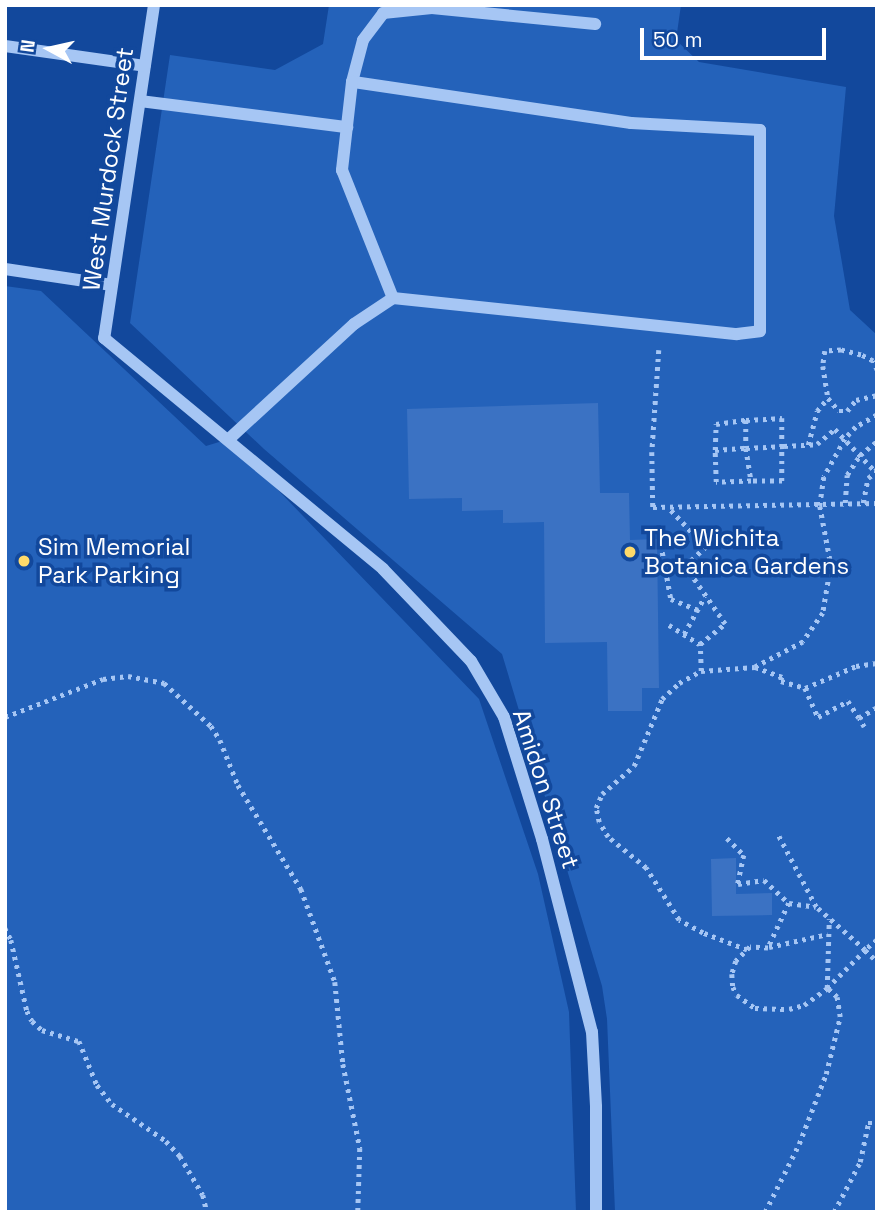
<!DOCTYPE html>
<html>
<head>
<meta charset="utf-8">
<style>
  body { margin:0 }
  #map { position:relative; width:882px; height:1217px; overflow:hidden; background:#12489c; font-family:"Space Grotesk",sans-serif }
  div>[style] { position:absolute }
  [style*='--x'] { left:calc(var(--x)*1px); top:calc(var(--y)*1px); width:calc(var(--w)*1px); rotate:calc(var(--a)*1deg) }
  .green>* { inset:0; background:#2462ba }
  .building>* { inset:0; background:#3b72c3 }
  .path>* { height:4.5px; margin-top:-2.25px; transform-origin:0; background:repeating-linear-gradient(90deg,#a6c6f4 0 3.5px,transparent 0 8.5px) }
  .minor>* { height:12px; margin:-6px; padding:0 6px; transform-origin:6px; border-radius:6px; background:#a6c6f4 }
  .dots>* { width:19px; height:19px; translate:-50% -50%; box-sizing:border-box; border:4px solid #12489c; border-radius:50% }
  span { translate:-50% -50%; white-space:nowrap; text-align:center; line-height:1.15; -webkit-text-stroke:7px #12489c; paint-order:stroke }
  .street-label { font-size:24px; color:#fff }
  .poi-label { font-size:24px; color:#fff }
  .left { translate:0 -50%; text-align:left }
  .frame { position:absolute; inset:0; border:7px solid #fff; pointer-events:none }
  .north { position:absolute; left:14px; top:14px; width:70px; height:70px; -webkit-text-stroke:5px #12489c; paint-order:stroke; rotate:278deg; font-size:19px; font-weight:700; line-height:28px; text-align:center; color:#fff }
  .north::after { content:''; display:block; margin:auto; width:24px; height:32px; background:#fff; clip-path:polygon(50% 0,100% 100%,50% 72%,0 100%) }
  .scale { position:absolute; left:640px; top:28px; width:186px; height:32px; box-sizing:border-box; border:4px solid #fff; border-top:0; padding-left:9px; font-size:21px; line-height:24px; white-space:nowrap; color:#fff; -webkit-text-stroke:5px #12489c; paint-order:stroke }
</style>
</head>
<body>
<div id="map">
  <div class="green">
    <div style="clip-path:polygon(329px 5px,681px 5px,676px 40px,699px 62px,846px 87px,834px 216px,850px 310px,877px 335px,877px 1212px,615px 1212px,607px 1019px,602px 986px,502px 654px,264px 449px,130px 323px,170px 55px,275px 70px,323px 44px)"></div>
    <div style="clip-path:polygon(5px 286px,41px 291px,206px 446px,229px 439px,479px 699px,538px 874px,569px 1012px,576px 1212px,5px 1212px)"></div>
  </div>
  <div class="building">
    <div style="clip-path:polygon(598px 403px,600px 493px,629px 493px,630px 540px,657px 539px,659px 688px,642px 688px,642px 711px,608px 711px,607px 642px,545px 643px,544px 522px,503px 523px,503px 510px,462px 511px,462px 498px,409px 499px,407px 409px)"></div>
    <div style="clip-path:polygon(736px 858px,736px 894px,772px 893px,772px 915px,712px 916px,711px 859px)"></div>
  </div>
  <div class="path">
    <div style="--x:659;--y:350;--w:102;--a:93.9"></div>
    <div style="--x:652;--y:452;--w:55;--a:89"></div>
    <div style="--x:653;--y:507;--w:224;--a:-1"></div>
    <div style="--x:877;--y:370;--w:10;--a:-114"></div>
    <div style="--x:873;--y:361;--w:13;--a:-153"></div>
    <div style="--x:861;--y:355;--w:21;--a:-166"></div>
    <div style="--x:841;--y:350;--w:16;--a:176"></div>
    <div style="--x:825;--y:351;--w:15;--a:98"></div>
    <div style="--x:823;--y:366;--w:32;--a:81"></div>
    <div style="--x:828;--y:398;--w:17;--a:50"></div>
    <div style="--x:839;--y:411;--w:8;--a:0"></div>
    <div style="--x:847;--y:411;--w:14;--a:-51"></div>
    <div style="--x:856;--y:400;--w:22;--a:-13"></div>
    <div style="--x:877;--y:415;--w:24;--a:150"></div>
    <div style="--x:856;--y:427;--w:16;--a:133"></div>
    <div style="--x:845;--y:439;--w:43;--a:118.9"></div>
    <div style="--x:824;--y:477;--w:29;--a:98"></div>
    <div style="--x:820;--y:506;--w:60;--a:79.4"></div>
    <div style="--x:831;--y:565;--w:49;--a:99.5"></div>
    <div style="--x:823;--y:613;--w:35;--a:125"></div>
    <div style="--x:803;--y:642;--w:54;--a:152.5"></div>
    <div style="--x:755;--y:667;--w:29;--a:20"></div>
    <div style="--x:782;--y:677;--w:4;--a:104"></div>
    <div style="--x:781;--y:681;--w:25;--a:16"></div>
    <div style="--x:805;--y:688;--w:56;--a:-23.3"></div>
    <div style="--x:856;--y:666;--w:21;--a:-8"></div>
    <div style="--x:746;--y:420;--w:36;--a:-3"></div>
    <div style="--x:782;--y:418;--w:63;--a:90"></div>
    <div style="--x:782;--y:481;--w:31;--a:180"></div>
    <div style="--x:808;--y:445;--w:35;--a:-75"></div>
    <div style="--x:817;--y:411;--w:17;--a:-50"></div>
    <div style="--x:715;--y:450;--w:26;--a:-88"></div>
    <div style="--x:716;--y:424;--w:30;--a:-8"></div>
    <div style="--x:746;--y:420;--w:28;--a:90"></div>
    <div style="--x:746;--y:448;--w:33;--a:81"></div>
    <div style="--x:751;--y:481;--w:35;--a:178"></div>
    <div style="--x:716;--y:482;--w:32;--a:-92"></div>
    <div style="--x:715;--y:450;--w:31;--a:-4"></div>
    <div style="--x:746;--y:448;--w:38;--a:-3"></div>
    <div style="--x:784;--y:446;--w:33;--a:-3"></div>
    <div style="--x:817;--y:444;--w:23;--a:-40"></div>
    <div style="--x:835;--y:429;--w:58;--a:46.4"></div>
    <div style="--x:875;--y:471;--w:3;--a:-45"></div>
    <div style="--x:845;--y:503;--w:28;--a:-86"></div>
    <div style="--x:847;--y:475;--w:24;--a:-57"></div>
    <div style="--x:860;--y:455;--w:22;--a:-39"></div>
    <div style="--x:863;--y:503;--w:25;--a:-79"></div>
    <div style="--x:868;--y:478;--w:10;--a:-37"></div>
    <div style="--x:671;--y:510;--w:51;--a:46.6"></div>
    <div style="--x:661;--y:544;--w:56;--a:79.7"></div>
    <div style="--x:671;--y:599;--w:29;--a:22"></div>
    <div style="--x:669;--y:625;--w:36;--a:32"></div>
    <div style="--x:684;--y:634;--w:43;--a:-61.1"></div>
    <div style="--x:701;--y:671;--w:27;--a:-92"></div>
    <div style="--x:700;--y:644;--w:32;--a:-39"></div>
    <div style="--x:725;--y:624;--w:70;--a:-124.6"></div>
    <div style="--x:685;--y:566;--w:33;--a:-43"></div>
    <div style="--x:709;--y:544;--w:26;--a:2"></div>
    <div style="--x:805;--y:688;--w:32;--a:66"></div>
    <div style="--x:818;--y:717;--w:34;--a:-28"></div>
    <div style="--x:848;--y:701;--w:20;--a:57"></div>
    <div style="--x:5;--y:717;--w:105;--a:-21.2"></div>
    <div style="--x:103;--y:679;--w:25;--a:-7"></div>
    <div style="--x:128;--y:676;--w:37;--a:11"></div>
    <div style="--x:164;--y:683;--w:64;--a:42.5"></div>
    <div style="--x:211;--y:726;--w:17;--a:57"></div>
    <div style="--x:220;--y:740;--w:48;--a:68.2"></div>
    <div style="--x:238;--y:785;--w:122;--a:58.8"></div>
    <div style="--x:301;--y:889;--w:99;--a:69.9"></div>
    <div style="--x:335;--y:982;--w:82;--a:84.4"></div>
    <div style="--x:343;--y:1064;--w:86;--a:78.6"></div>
    <div style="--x:360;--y:1148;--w:64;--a:91.8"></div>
    <div style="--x:864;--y:727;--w:10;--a:-119"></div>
    <div style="--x:859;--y:718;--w:21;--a:-31"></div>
    <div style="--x:727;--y:838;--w:24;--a:45"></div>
    <div style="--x:744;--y:855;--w:30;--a:102"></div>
    <div style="--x:738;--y:884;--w:26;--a:-9"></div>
    <div style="--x:764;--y:880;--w:34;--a:43"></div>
    <div style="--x:789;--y:903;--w:27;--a:8"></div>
    <div style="--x:816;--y:907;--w:84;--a:-117.8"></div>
    <div style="--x:789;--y:903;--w:50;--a:115"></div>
    <div style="--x:768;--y:948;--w:18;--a:-177"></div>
    <div style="--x:750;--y:947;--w:20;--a:135"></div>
    <div style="--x:736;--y:961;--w:14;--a:107"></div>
    <div style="--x:732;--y:974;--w:13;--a:86"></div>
    <div style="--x:733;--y:987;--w:9;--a:63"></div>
    <div style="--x:737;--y:995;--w:22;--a:36"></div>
    <div style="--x:755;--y:1008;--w:34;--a:2"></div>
    <div style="--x:789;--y:1009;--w:16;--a:-15"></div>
    <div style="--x:804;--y:1005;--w:29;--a:-36"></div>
    <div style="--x:827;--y:988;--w:69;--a:-88.3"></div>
    <div style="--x:5;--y:928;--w:13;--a:63"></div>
    <div style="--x:11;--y:940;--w:73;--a:77.3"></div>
    <div style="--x:27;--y:1011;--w:11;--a:63"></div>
    <div style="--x:32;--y:1021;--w:13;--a:42"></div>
    <div style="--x:42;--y:1030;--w:39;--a:17"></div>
    <div style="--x:79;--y:1041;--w:48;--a:67.8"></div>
    <div style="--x:97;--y:1085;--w:24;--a:52"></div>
    <div style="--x:112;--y:1104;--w:65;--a:34.4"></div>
    <div style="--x:166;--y:1141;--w:21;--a:47"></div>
    <div style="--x:180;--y:1156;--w:45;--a:59.5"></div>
    <div style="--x:203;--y:1195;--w:17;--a:77"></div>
    <div style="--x:877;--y:940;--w:16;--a:140"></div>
    <div style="--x:865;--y:950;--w:16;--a:43"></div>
    <div style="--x:769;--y:947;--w:60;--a:-12.4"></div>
    <div style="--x:747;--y:950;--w:47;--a:-158.9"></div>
    <div style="--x:703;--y:933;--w:27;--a:-152"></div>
    <div style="--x:679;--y:920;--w:62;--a:-122.4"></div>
    <div style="--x:646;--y:868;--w:49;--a:-140.8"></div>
    <div style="--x:608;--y:837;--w:17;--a:-121"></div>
    <div style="--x:599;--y:822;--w:14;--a:-102"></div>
    <div style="--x:596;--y:808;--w:15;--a:-67"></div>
    <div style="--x:602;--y:794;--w:43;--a:-41.2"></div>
    <div style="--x:634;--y:766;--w:73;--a:-67.3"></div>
    <div style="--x:662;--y:699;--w:23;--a:-43"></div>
    <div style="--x:679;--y:683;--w:25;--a:-29"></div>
    <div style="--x:701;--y:671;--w:54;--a:-4.2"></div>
    <div style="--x:765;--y:1212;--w:76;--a:-63.4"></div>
    <div style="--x:799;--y:1144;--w:75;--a:-68.9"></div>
    <div style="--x:826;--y:1074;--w:59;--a:-76.2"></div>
    <div style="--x:840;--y:1017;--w:20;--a:-99"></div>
    <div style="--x:837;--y:997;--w:13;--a:-138"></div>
    <div style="--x:827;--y:988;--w:54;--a:-45"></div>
    <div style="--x:865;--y:950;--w:65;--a:-138.7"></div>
    <div style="--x:834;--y:1212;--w:56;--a:-62.5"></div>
    <div style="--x:860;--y:1162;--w:40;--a:-78"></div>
    <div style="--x:868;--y:1123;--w:9;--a:0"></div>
  </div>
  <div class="minor">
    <div style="--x:154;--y:5;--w:337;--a:98.5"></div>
    <div style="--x:104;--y:338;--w:362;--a:39.6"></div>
    <div style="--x:383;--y:569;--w:127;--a:46.3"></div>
    <div style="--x:471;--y:661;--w:65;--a:59.5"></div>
    <div style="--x:504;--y:717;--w:128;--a:72.7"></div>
    <div style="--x:542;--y:839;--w:199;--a:75.5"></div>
    <div style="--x:592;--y:1032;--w:75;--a:86.9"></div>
    <div style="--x:596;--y:1107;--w:105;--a:90"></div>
    <div style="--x:5;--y:46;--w:141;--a:8.1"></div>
    <div style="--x:352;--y:82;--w:43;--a:-75.3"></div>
    <div style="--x:363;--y:40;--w:34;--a:-53"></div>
    <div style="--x:383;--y:13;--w:49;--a:-5.8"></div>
    <div style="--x:432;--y:8;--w:164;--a:5.6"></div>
    <div style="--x:140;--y:101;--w:209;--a:7.2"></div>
    <div style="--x:5;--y:269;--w:108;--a:8.5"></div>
    <div style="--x:229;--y:439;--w:170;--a:-42.6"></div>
    <div style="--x:354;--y:324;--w:47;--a:-33.7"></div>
    <div style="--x:393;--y:298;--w:346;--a:6"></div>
    <div style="--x:737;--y:334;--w:23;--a:-7"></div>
    <div style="--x:760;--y:331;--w:201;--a:-90"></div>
    <div style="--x:760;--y:130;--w:129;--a:-176.9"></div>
    <div style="--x:631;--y:123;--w:282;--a:-171.6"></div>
    <div style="--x:352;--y:82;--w:89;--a:96.5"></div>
    <div style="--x:342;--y:170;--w:138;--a:68.3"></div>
  </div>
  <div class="dots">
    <div style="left:630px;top:552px;background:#ffda6a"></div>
    <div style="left:24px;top:561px;background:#ffda6a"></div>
  </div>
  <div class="street-label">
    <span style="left:108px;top:169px;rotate:-82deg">West Murdock Street</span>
    <span style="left:546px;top:789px;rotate:72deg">Amidon Street</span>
  </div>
  <div class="poi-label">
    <span class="left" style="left:644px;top:552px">The Wichita<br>Botanica Gardens</span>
    <span class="left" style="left:38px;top:561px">Sim Memorial<br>Park Parking</span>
  </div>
  <div class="frame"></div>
  <div class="north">N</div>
  <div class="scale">50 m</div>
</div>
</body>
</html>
